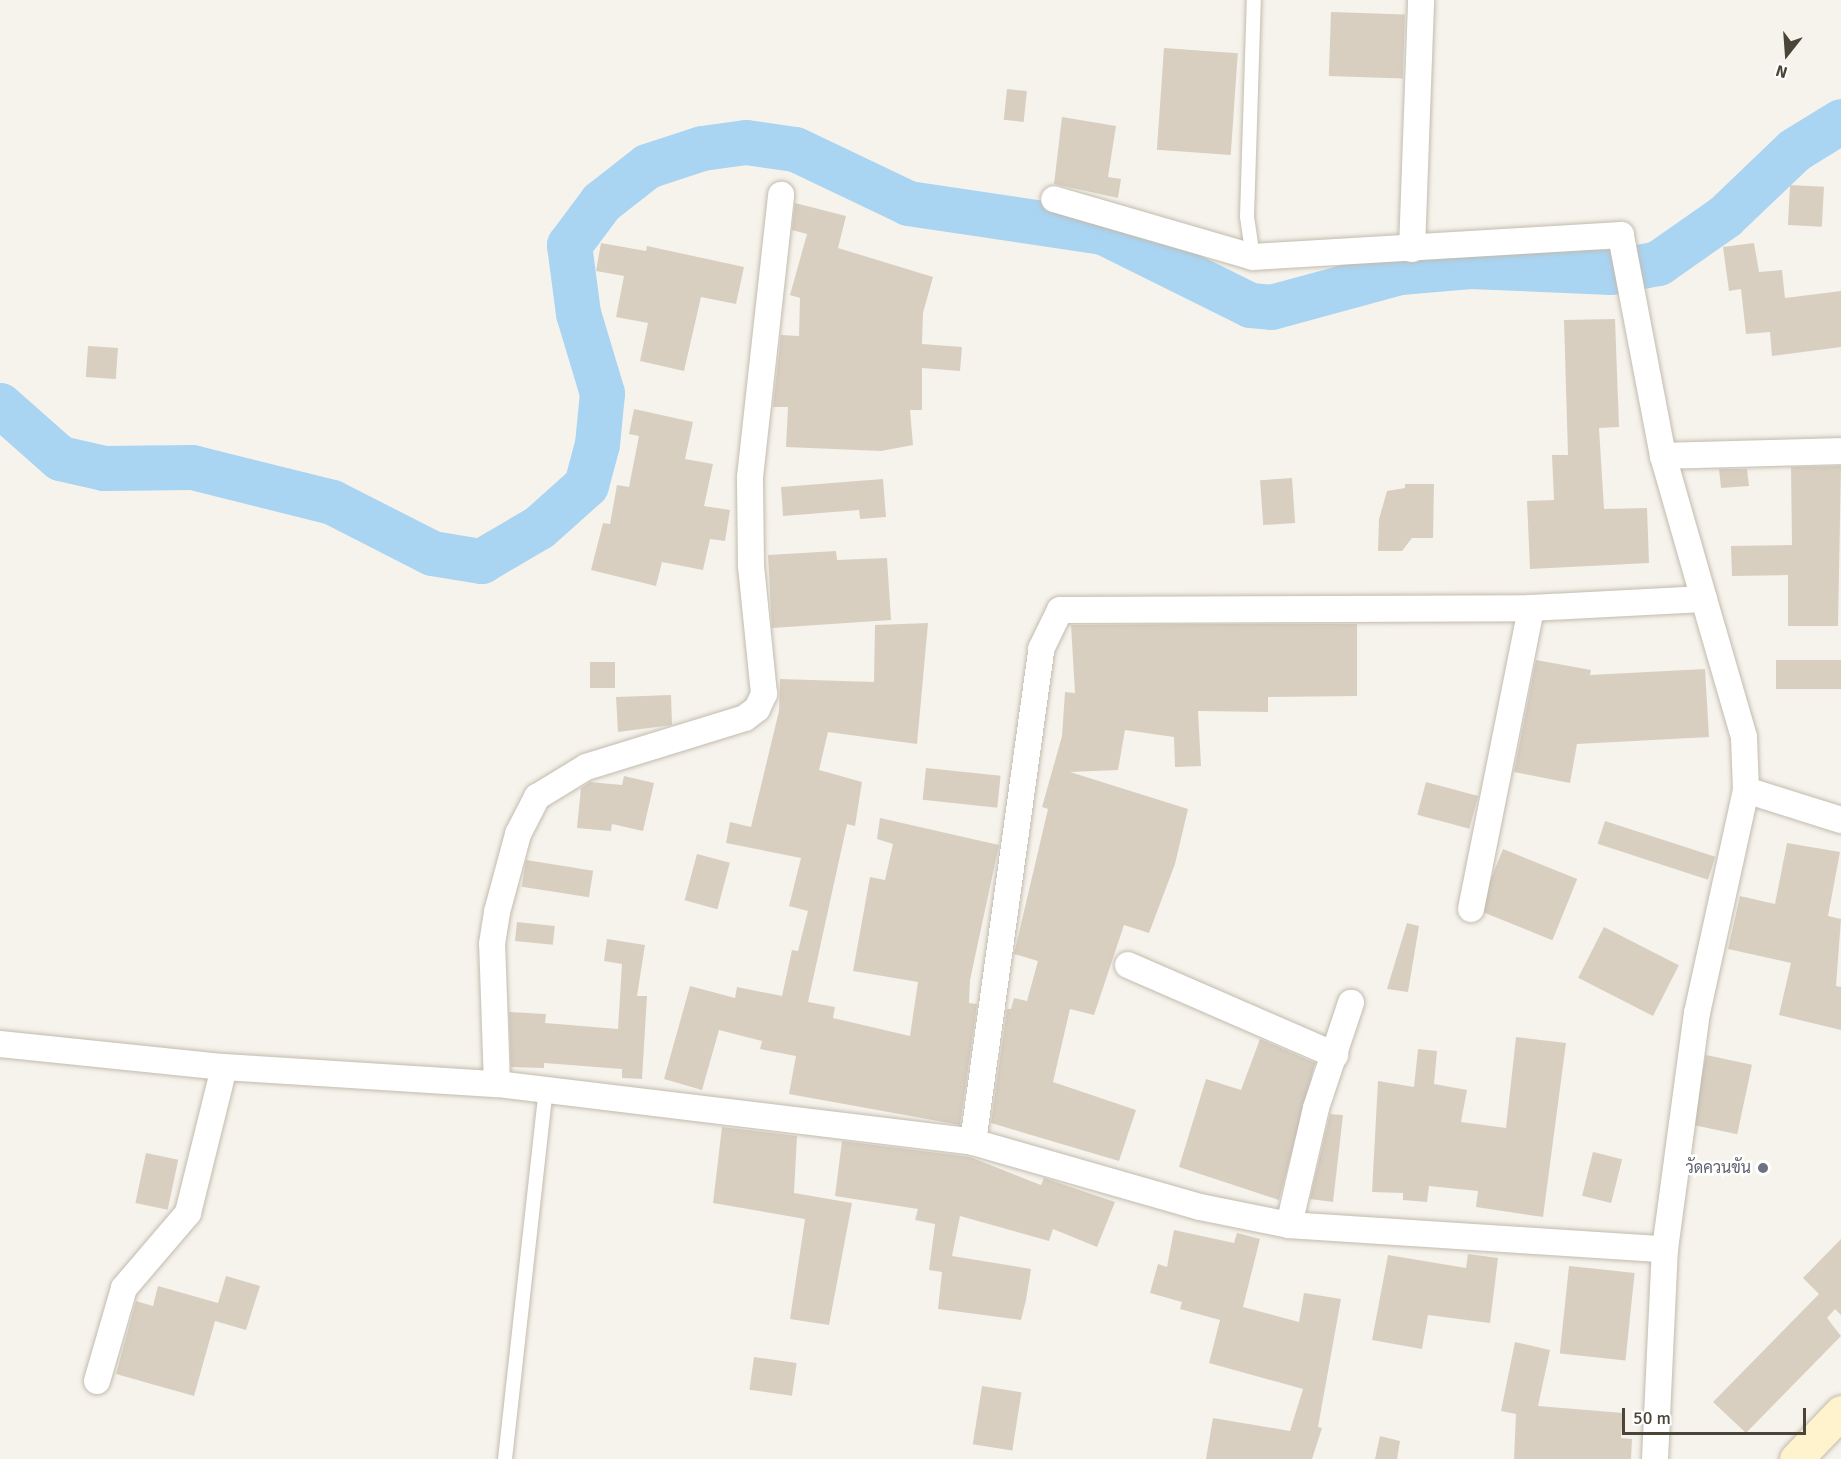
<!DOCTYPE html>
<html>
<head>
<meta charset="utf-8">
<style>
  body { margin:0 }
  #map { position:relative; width:1841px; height:1459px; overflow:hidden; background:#f6f3ec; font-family:Signika,Sarabun,sans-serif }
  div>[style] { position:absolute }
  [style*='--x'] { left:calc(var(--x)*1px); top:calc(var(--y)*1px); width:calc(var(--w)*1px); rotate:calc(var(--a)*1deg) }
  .river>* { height:45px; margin:-22.5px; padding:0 22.5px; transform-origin:22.5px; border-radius:22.5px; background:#a9d4f2 }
  .building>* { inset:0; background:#d8cfc1; transform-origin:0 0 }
  .roads { filter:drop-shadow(0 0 2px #c2bbae) drop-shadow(0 0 2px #c2bbae) }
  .service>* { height:14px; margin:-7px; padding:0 7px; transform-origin:7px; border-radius:7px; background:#fff }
  .minor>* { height:26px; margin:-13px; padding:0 13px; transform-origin:13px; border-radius:13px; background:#fff }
  .secondary>* { height:33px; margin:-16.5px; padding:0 16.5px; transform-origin:16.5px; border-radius:16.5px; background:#fff3cd }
  .dots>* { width:16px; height:16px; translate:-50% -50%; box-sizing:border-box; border:3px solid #fff; border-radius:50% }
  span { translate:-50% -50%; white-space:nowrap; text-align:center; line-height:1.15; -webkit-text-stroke:5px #fff; paint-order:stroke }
  .worship-label { font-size:16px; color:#5b616d }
  .right { translate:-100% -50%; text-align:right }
  .north { position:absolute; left:1757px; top:24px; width:60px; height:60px; -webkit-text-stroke:4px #fff; paint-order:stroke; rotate:197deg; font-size:16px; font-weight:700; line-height:24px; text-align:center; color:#4b4439 }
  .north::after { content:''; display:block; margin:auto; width:21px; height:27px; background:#4b4439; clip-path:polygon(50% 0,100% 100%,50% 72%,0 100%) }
  .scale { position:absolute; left:1622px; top:1408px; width:184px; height:27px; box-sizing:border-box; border:3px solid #4b4439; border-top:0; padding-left:8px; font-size:18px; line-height:21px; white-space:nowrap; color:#4b4439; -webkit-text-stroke:4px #fff; paint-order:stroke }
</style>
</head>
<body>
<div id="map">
  <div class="river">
    <div style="--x:0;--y:405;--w:80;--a:41.5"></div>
    <div style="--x:60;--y:458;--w:45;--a:12.8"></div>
    <div style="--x:104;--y:468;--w:88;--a:-0.7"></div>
    <div style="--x:192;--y:467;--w:144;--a:14"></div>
    <div style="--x:332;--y:502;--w:112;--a:27"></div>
    <div style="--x:432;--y:553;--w:50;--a:9.3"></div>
    <div style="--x:481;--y:561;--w:67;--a:-30.4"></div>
    <div style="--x:539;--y:527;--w:63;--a:-41.8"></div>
    <div style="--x:586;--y:485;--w:42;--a:-75"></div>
    <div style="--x:597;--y:444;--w:51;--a:-84.4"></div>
    <div style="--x:602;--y:393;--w:84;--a:-106.7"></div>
    <div style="--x:578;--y:313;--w:69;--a:-97.5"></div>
    <div style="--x:569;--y:245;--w:54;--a:-53.3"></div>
    <div style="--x:601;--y:202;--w:58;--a:-38"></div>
    <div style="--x:647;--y:166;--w:58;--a:-18.1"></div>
    <div style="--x:702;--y:148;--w:44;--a:-7.8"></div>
    <div style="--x:746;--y:142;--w:49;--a:8.1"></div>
    <div style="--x:795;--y:149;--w:125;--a:25.5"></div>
    <div style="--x:908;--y:203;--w:197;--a:8.5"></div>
    <div style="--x:1103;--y:232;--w:164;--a:26.4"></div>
    <div style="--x:1250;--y:305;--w:21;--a:5"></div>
    <div style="--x:1271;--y:307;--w:134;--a:-15.2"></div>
    <div style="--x:1400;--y:272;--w:70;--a:-4.9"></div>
    <div style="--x:1470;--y:266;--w:141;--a:2.4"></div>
    <div style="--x:1611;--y:272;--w:48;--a:-10.8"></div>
    <div style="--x:1658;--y:263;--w:82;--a:-35"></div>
    <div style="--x:1725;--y:216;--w:95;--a:-43.7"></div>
    <div style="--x:1794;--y:150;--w:55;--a:-31.7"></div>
  </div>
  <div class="building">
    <div style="left:1331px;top:12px;width:74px;height:64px;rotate:2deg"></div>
    <div style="left:1164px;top:48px;width:74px;height:102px;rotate:4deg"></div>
    <div style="left:1007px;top:89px;width:20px;height:31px;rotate:6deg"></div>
    <div style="clip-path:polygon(1062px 117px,1116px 126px,1108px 177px,1121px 179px,1118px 198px,1054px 184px)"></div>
    <div style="left:1790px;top:185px;width:34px;height:40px;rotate:3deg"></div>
    <div style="clip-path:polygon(795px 203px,846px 216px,838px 248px,933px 277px,923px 313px,922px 344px,962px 347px,960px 371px,922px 368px,922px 410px,910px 410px,913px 445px,881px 451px,786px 447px,788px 407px,773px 407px,781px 335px,799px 336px,800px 298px,790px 295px,807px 234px,792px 230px)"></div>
    <div style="clip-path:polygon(601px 243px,646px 251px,647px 246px,744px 267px,736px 304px,701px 297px,684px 371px,640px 361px,648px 323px,616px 317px,624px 276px,596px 271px)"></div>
    <div style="clip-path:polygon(1754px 243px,1759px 272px,1782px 270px,1785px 298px,1841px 291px,1841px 347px,1772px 356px,1770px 332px,1746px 334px,1741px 289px,1729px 291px,1723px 247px)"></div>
    <div style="clip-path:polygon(1615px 319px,1619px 427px,1599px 428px,1604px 509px,1647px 508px,1649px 563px,1530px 569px,1527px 501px,1554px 500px,1552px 455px,1568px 455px,1564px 320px)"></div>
    <div style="left:88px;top:346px;width:30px;height:31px;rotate:4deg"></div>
    <div style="clip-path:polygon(634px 409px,693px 422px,685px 459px,713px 464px,704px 506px,730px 510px,725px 541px,710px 539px,703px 570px,662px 562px,656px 586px,591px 570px,603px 523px,610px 524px,617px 485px,629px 487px,639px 436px,629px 434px)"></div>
    <div style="clip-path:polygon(1841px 466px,1838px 626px,1788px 626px,1788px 575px,1732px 576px,1731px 546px,1792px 545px,1791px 467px)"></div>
    <div style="clip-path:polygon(1719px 469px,1747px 469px,1749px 486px,1721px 488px)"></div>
    <div style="left:1292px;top:478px;width:45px;height:32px;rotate:86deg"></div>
    <div style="clip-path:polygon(883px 479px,886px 517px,860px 519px,859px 510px,783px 516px,781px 487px)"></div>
    <div style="clip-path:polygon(1405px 484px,1434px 484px,1433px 538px,1412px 538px,1402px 551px,1378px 551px,1379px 519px,1387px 491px,1405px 488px)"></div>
    <div style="clip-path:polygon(836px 551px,837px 560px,887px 558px,891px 620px,772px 628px,768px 555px)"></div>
    <div style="clip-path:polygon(928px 623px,917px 744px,828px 732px,819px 770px,862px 782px,855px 826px,847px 824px,808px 1002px,835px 1007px,833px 1018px,910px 1036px,918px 982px,853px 971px,870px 877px,885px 880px,893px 844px,877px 839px,880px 818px,999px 845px,970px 980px,969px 1003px,977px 1004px,960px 1125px,789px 1094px,796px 1056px,760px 1049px,762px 1041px,719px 1030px,702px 1090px,664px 1079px,690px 986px,735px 998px,737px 987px,782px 996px,792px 950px,798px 951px,808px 911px,789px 906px,801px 858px,726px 843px,730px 822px,751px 827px,779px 711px,780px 679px,874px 682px,875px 625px)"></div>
    <div style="clip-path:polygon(1220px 624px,1357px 624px,1357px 696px,1268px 697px,1268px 712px,1198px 711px,1201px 766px,1175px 767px,1174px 737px,1125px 730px,1118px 770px,1070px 772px,1188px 809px,1175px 864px,1149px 933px,1124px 925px,1094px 1015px,1070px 1009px,1053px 1082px,1136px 1110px,1119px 1161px,991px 1123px,1007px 1009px,1011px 1009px,1014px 998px,1027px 1001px,1038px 961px,1014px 954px,1048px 809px,1042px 807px,1062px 736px,1065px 692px,1075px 693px,1071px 625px)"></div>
    <div style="clip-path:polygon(1536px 660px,1591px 670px,1590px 675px,1705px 669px,1709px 737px,1577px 744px,1570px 783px,1514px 772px)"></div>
    <div style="left:1841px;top:660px;width:29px;height:65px;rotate:90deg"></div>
    <div style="left:590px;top:662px;width:25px;height:26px"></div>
    <div style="clip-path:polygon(671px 695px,672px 725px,618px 732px,616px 697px)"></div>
    <div style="left:926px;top:768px;width:75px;height:32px;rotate:6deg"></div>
    <div style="clip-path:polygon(624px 776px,654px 783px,643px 831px,612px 824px,611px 831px,577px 828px,581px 788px,590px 782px,622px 785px)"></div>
    <div style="left:1426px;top:782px;width:54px;height:34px;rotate:15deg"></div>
    <div style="left:1605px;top:821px;width:116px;height:24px;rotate:18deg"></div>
    <div style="clip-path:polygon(1787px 843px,1840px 852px,1828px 916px,1841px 919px,1836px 986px,1841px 987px,1841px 1030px,1779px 1015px,1791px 963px,1728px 949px,1740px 896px,1775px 904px)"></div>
    <div style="left:1503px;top:849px;width:80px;height:66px;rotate:22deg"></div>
    <div style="left:697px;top:854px;width:34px;height:48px;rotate:15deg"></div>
    <div style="left:526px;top:860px;width:68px;height:27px;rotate:9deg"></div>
    <div style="left:517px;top:922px;width:38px;height:19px;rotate:6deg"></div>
    <div style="clip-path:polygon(1407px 923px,1419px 926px,1408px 992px,1387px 989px)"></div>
    <div style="left:1604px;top:927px;width:84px;height:57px;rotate:27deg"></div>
    <div style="clip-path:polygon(607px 939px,645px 945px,637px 996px,647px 996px,642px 1079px,622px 1078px,622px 1069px,544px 1063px,544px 1068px,511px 1067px,509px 1012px,546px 1014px,545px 1023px,618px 1029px,622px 964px,604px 961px)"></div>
    <div style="clip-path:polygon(1516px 1037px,1566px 1043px,1543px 1217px,1476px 1207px,1478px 1191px,1429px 1186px,1427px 1202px,1403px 1200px,1403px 1193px,1372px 1192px,1378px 1081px,1414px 1087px,1418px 1049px,1437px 1051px,1434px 1084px,1467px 1090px,1461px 1122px,1506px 1128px)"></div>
    <div style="clip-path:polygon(1260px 1039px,1315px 1063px,1279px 1200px,1179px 1167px,1206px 1079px,1241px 1090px)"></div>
    <div style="left:1706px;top:1055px;width:47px;height:71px;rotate:12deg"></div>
    <div style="clip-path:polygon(1330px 1114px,1343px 1115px,1333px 1202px,1310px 1199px)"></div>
    <div style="clip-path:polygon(722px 1127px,797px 1136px,794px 1193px,852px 1203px,829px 1325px,790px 1319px,805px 1219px,713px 1203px)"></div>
    <div style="clip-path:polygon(842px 1141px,970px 1157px,1041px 1185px,1044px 1178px,1115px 1202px,1097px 1247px,1053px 1229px,1049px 1241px,960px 1216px,952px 1256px,1031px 1269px,1026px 1300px,1021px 1320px,938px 1309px,942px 1272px,929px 1270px,935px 1224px,915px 1220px,918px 1209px,835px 1196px)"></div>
    <div style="left:1593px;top:1152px;width:30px;height:45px;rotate:14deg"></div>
    <div style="left:146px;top:1153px;width:33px;height:51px;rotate:12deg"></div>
    <div style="clip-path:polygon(1174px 1230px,1234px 1243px,1237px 1233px,1260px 1239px,1243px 1307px,1299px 1322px,1304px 1293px,1341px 1299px,1318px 1427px,1322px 1428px,1312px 1459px,1206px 1459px,1213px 1418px,1290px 1431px,1303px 1389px,1209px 1363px,1220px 1320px,1180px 1309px,1182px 1302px,1150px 1293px,1158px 1264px,1167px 1267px)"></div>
    <div style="clip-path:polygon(1841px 1239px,1841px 1315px,1835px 1309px,1827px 1318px,1841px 1336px,1746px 1433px,1713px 1402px,1819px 1294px,1803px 1278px)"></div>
    <div style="clip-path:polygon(1468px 1254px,1498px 1258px,1490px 1323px,1428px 1315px,1422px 1349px,1372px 1340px,1388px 1255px,1466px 1268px)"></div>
    <div style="left:1569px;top:1266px;width:66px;height:88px;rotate:6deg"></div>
    <div style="clip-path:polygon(226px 1276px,260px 1286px,246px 1330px,215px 1321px,194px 1396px,116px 1374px,136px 1301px,153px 1306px,158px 1286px,218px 1303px)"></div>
    <div style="clip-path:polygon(1515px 1342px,1550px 1350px,1538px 1406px,1623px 1413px,1621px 1438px,1632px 1439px,1631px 1459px,1514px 1459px,1516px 1414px,1501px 1411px)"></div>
    <div style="left:754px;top:1357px;width:43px;height:33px;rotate:8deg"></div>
    <div style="left:982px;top:1386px;width:40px;height:59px;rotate:9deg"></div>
    <div style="clip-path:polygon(1380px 1436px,1400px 1441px,1397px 1459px,1375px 1459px)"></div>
  </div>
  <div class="roads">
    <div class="service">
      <div style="--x:1253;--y:257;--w:40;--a:-98.5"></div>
      <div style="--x:1247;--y:217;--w:217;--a:-88.2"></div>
      <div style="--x:505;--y:1459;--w:371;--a:-83.7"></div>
    </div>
    <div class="minor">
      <div style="--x:1412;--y:249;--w:249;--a:-87.9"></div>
      <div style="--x:1663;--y:456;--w:178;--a:-1.6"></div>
      <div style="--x:1746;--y:790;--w:100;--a:17.5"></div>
      <div style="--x:1471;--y:909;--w:307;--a:-78.7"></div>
      <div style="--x:1128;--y:965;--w:226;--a:23.5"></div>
      <div style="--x:0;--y:1044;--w:225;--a:5.9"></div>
      <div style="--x:224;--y:1067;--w:274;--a:3.6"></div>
      <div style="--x:497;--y:1084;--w:480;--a:6.9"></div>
      <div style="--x:973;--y:1142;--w:236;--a:16"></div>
      <div style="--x:1200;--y:1207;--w:91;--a:11.4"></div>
      <div style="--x:1289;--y:1225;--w:377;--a:3.7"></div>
      <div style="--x:497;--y:1084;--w:140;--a:-92"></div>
      <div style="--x:492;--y:944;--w:32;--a:-81"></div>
      <div style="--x:497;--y:912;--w:81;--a:-74.9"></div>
      <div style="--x:518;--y:834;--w:42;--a:-62.8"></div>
      <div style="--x:537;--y:797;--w:57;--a:-31.5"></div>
      <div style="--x:586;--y:767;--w:166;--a:-17.1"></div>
      <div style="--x:745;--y:718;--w:15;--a:-37"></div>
      <div style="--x:757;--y:709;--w:17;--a:-65"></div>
      <div style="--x:764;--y:694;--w:130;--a:-95.8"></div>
      <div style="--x:751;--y:565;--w:88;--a:-90.7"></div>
      <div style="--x:750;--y:477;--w:284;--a:-83.7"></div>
      <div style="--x:973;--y:1142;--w:498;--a:-82.1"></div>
      <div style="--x:1041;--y:649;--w:43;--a:-64"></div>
      <div style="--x:1060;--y:610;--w:471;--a:-0.2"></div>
      <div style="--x:1531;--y:608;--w:173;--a:-3"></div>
      <div style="--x:1704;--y:599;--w:149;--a:-106"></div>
      <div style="--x:1663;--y:456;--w:225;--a:-100.8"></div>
      <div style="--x:1621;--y:235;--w:369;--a:176.6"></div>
      <div style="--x:1253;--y:257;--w:207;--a:-163.8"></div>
      <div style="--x:1289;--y:1225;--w:120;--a:-77"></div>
      <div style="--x:1316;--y:1108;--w:111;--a:-71.6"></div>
      <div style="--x:97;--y:1381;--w:97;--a:-73.8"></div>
      <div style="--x:124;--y:1288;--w:99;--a:-49.5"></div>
      <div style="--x:188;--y:1213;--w:150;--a:-76.1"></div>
      <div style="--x:1655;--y:1459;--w:210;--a:-87.3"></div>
      <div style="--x:1665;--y:1249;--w:238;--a:-82.3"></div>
      <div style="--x:1697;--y:1013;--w:228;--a:-77.6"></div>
      <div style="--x:1746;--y:790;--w:53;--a:-92.2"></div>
      <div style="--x:1744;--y:737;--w:144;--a:-106.2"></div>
    </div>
    <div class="secondary">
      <div style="--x:1796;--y:1459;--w:65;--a:-46.2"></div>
    </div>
  </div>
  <div class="dots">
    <div style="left:1763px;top:1168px;background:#6b7280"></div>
  </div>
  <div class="worship-label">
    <span class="right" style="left:1751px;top:1168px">วัดควนขัน</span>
  </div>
  <div class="north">N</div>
  <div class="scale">50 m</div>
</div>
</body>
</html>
